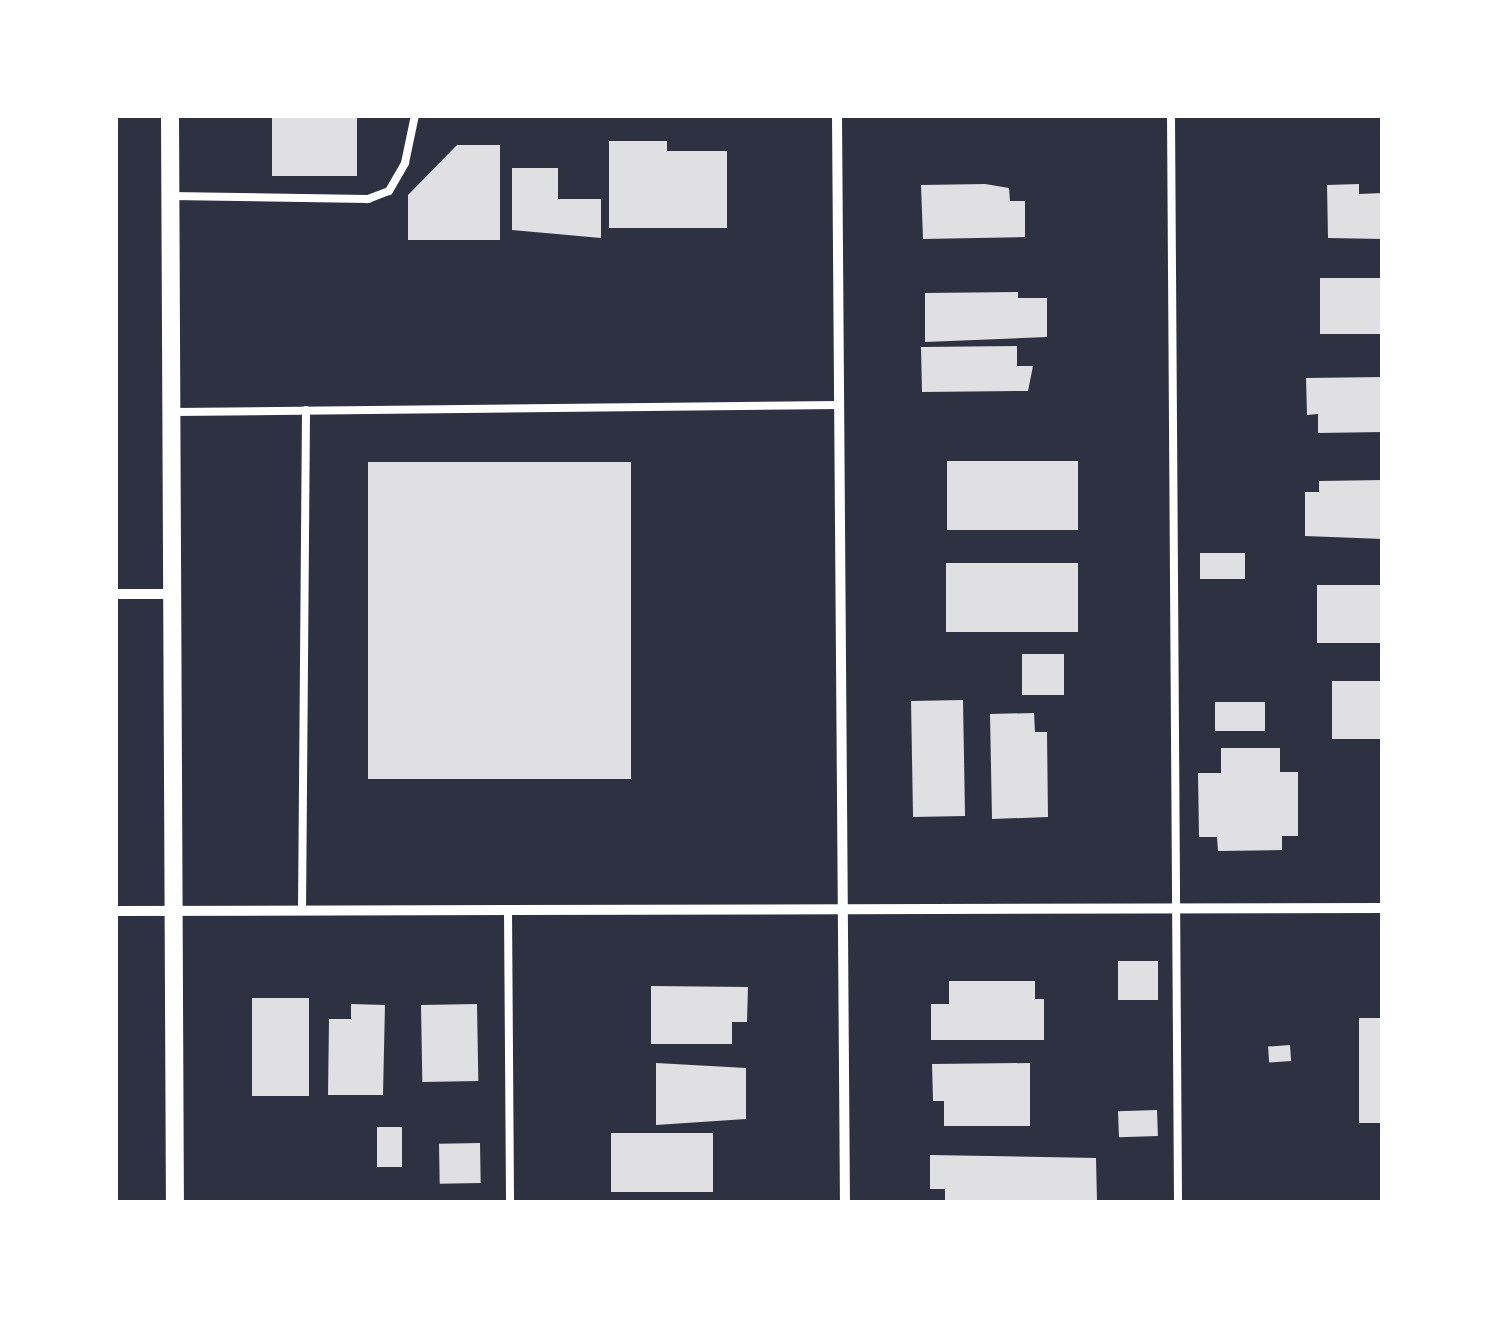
<!DOCTYPE html>
<html>
<head>
<meta charset="utf-8">
<style>
  body { margin:0 }
  #map { position:relative; width:1498px; height:1318px; overflow:hidden; background:#2d3142; font-family:Signika,sans-serif }
  div>[style] { position:absolute }
  [style*='--x'] { left:calc(var(--x)*1px); top:calc(var(--y)*1px); width:calc(var(--w)*1px); rotate:calc(var(--a)*1deg) }
  .building>* { inset:0; background:#e0e0e3; transform-origin:0 0 }
  .service>* { height:8px; margin:-4px; padding:0 4px; transform-origin:4px; border-radius:4px; background:#fff }
  .minor>* { height:10px; margin:-5px; padding:0 5px; transform-origin:5px; border-radius:5px; background:#fff }
  .tertiary>* { height:18px; margin:-9px; padding:0 9px; transform-origin:9px; border-radius:9px; background:#fff }
  span { translate:-50% -50%; white-space:nowrap; text-align:center; line-height:1.15; -webkit-text-stroke:8px #fff; paint-order:stroke }
  .frame { position:absolute; inset:0; border:118px solid #fff; pointer-events:none }
</style>
</head>
<body>
<div id="map">
  <div class="building">
    <div style="left:272px;top:115px;width:85px;height:61px"></div>
    <div style="clip-path:polygon(609px 141px,667px 141px,667px 151px,727px 151px,727px 228px,609px 228px)"></div>
    <div style="clip-path:polygon(457px 145px,500px 145px,500px 240px,408px 240px,408px 195px)"></div>
    <div style="clip-path:polygon(512px 168px,558px 168px,558px 199px,601px 199px,601px 238px,512px 230px)"></div>
    <div style="clip-path:polygon(985px 184px,1009px 188px,1010px 201px,1025px 201px,1025px 237px,923px 239px,921px 185px)"></div>
    <div style="clip-path:polygon(1359px 184px,1359px 194px,1383px 193px,1383px 239px,1328px 238px,1327px 185px)"></div>
    <div style="left:1383px;top:278px;width:56px;height:63px;rotate:90deg"></div>
    <div style="clip-path:polygon(1018px 292px,1018px 298px,1047px 298px,1047px 337px,925px 342px,925px 293px)"></div>
    <div style="clip-path:polygon(1017px 346px,1017px 366px,1033px 366px,1028px 391px,922px 392px,921px 347px)"></div>
    <div style="clip-path:polygon(1383px 377px,1383px 432px,1318px 433px,1318px 414px,1307px 415px,1306px 378px)"></div>
    <div style="left:947px;top:461px;width:131px;height:69px"></div>
    <div style="left:368px;top:462px;width:263px;height:317px"></div>
    <div style="clip-path:polygon(1383px 480px,1383px 539px,1305px 536px,1305px 492px,1319px 492px,1319px 481px)"></div>
    <div style="left:1200px;top:553px;width:45px;height:26px"></div>
    <div style="left:946px;top:563px;width:132px;height:69px"></div>
    <div style="left:1383px;top:585px;width:58px;height:66px;rotate:90deg"></div>
    <div style="left:1022px;top:654px;width:42px;height:41px"></div>
    <div style="left:1383px;top:681px;width:58px;height:51px;rotate:90deg"></div>
    <div style="left:963px;top:700px;width:116px;height:52px;rotate:89deg"></div>
    <div style="left:1215px;top:702px;width:50px;height:29px"></div>
    <div style="clip-path:polygon(1034px 713px,1035px 732px,1047px 732px,1048px 817px,992px 819px,990px 714px)"></div>
    <div style="clip-path:polygon(1221px 748px,1280px 748px,1280px 772px,1298px 772px,1298px 836px,1282px 836px,1282px 850px,1218px 851px,1217px 837px,1199px 837px,1198px 773px,1221px 773px)"></div>
    <div style="left:1118px;top:961px;width:40px;height:39px"></div>
    <div style="clip-path:polygon(949px 981px,1035px 981px,1035px 999px,1044px 999px,1044px 1040px,931px 1040px,931px 1004px,949px 1004px)"></div>
    <div style="clip-path:polygon(651px 986px,748px 987px,747px 1022px,732px 1022px,732px 1044px,651px 1044px)"></div>
    <div style="left:309px;top:998px;width:98px;height:57px;rotate:90deg"></div>
    <div style="clip-path:polygon(351px 1004px,385px 1005px,383px 1095px,328px 1095px,329px 1019px,351px 1019px)"></div>
    <div style="left:477px;top:1004px;width:77px;height:56px;rotate:89deg"></div>
    <div style="left:1359px;top:1018px;width:24px;height:105px"></div>
    <div style="left:1290px;top:1045px;width:16px;height:22px;rotate:86deg"></div>
    <div style="clip-path:polygon(656px 1063px,746px 1068px,746px 1119px,656px 1125px)"></div>
    <div style="clip-path:polygon(1030px 1063px,1030px 1126px,944px 1126px,944px 1101px,933px 1101px,932px 1064px)"></div>
    <div style="left:1157px;top:1110px;width:26px;height:39px;rotate:88deg"></div>
    <div style="left:377px;top:1127px;width:25px;height:40px"></div>
    <div style="left:713px;top:1133px;width:59px;height:102px;rotate:90deg"></div>
    <div style="left:480px;top:1143px;width:40px;height:41px;rotate:89deg"></div>
    <div style="clip-path:polygon(930px 1155px,1096px 1158px,1097px 1201px,945px 1203px,945px 1189px,930px 1189px)"></div>
  </div>
  <div class="service">
    <div style="--x:1171;--y:115;--w:1088;--a:89.63"></div>
    <div style="--x:171;--y:196;--w:197;--a:0.9"></div>
    <div style="--x:368;--y:199;--w:22;--a:-21"></div>
    <div style="--x:389;--y:191;--w:32;--a:-60"></div>
    <div style="--x:405;--y:163;--w:49;--a:-78.2"></div>
    <div style="--x:174;--y:412;--w:665;--a:-0.6"></div>
    <div style="--x:302;--y:911;--w:501;--a:-89.54"></div>
    <div style="--x:508;--y:911;--w:292;--a:89.6"></div>
  </div>
  <div class="minor">
    <div style="--x:837;--y:115;--w:1088;--a:89.58"></div>
    <div style="--x:115;--y:594;--w:57;--a:0"></div>
    <div style="--x:115;--y:911;--w:1268;--a:-0.14"></div>
  </div>
  <div class="tertiary">
    <div style="--x:170;--y:115;--w:1088;--a:89.74"></div>
  </div>
  <div class="frame"></div>
</div>
</body>
</html>
